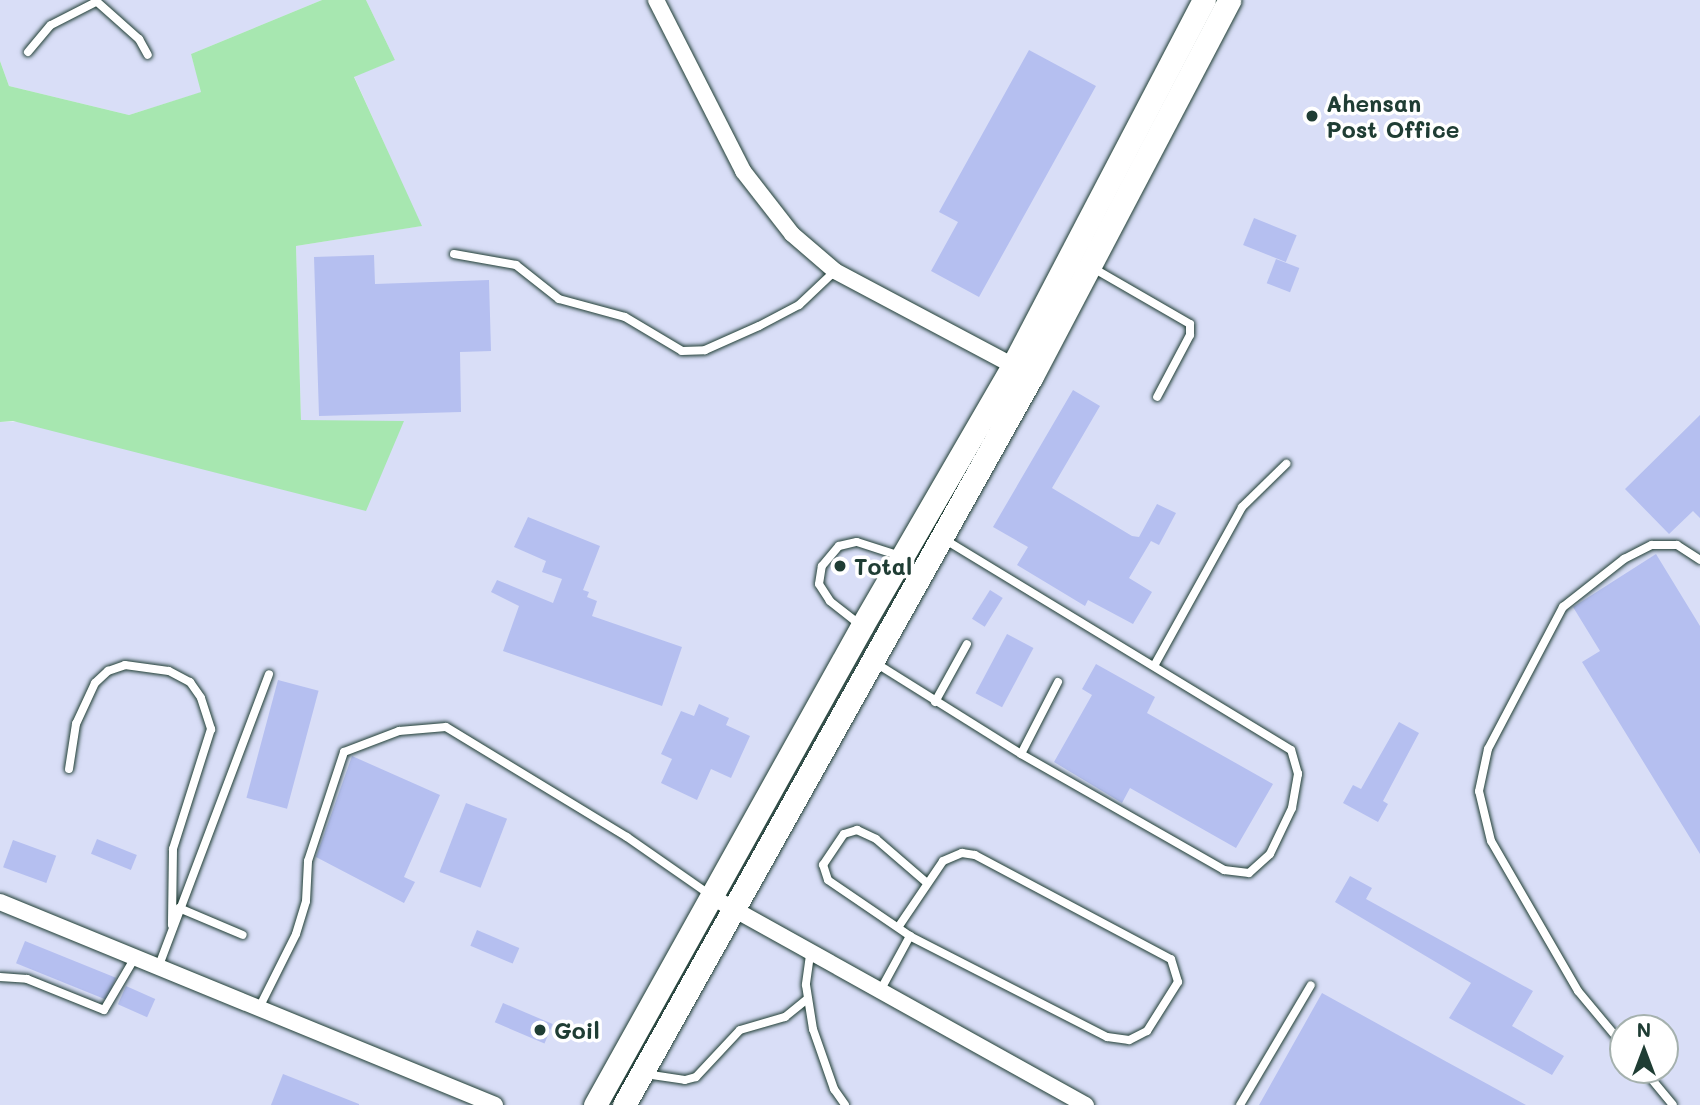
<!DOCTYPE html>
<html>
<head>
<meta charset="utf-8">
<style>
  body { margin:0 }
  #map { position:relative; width:1700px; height:1105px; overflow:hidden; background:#e9ecfa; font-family:Mali,sans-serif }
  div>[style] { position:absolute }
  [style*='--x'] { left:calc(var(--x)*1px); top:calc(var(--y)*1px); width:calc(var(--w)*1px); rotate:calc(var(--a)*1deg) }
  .built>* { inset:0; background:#d9def7 }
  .green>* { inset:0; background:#a7e7b0 }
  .building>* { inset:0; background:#b5bff0; transform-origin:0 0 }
  .roads { filter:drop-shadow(0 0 2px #1f3d34) drop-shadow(0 0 2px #1f3d34) }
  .service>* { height:8px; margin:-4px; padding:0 4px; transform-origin:4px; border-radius:4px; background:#fff }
  .minor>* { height:16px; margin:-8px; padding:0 8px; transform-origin:8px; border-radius:8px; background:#fff }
  .secondary>* { height:23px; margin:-11.5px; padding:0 11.5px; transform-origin:11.5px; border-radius:11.5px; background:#fff }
  .dots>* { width:19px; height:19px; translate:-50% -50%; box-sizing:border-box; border:4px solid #fff; border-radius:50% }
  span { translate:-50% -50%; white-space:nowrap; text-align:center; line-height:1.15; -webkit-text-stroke:7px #fff; paint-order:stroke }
  .poi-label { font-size:23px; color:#1f3d34; font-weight:700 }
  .left { translate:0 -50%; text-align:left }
  .north { position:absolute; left:1609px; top:1014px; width:70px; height:70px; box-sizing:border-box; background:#fff; border:2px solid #a5b1ae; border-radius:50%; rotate:0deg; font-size:19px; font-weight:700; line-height:28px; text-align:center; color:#1f3d34 }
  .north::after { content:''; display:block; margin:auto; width:24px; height:32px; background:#1f3d34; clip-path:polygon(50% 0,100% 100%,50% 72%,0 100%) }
</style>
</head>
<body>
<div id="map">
  <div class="built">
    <div style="clip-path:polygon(0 0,322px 0,191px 54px,202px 92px,129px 115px,9px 86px,0 61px)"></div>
    <div style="clip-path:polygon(evenodd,366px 0,1700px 0,1700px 1105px,0 1105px,0 422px,403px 421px,301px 421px,296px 246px,421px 226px,354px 76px,395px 60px,366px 0,1623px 1028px,1665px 1028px,1665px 1070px,1623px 1070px,1623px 1028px)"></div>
  </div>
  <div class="green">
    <div style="clip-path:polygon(322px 0,366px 0,395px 60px,354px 77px,422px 226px,296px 246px,301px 420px,404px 421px,366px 511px,13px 421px,0 422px,0 61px,9px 86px,129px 115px,201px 92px,191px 54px)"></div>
  </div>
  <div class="building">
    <div style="clip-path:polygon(1029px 50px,1096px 86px,979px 297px,931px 271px,958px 222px,939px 212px)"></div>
    <div style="left:1254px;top:218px;width:46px;height:29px;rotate:22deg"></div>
    <div style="clip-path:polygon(374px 255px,375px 284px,489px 280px,491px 351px,460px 352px,461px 412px,319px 416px,314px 257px)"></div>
    <div style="left:1276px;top:259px;width:25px;height:26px;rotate:21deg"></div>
    <div style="clip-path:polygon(1073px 390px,1100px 406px,1052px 488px,1132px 536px,1139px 537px,1157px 504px,1176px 513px,1159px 545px,1151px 541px,1129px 578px,1152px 592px,1133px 624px,1088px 600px,1085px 606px,1017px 565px,1028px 547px,993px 527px)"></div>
    <div style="clip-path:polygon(1700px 415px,1700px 518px,1693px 511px,1669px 534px,1625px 489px)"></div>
    <div style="clip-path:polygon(528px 517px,600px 546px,583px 590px,589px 592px,587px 597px,597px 601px,592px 616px,682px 647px,662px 706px,503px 651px,519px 606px,491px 592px,497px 580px,553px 603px,562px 579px,542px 572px,546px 561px,514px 547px)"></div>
    <div style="clip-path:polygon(1656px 554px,1700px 626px,1700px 854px,1582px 662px,1600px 651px,1573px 607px)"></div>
    <div style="left:990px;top:590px;width:15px;height:34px;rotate:32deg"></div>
    <div style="left:1007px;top:634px;width:30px;height:67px;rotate:28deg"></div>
    <div style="clip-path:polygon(1096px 664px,1155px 697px,1147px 713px,1273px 784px,1236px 848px,1130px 788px,1122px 803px,1054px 762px,1092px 695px,1082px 689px)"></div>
    <div style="left:278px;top:680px;width:42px;height:122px;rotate:15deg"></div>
    <div style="clip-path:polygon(699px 704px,729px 718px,726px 725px,750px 736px,731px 778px,711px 769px,697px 800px,661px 783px,672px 759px,661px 754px,681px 711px,694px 716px)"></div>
    <div style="clip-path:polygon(1399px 722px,1419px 733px,1383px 801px,1388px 804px,1378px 822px,1343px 803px,1353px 785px,1361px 789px)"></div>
    <div style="clip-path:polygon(352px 756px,440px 795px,404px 877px,415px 882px,404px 903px,316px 857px)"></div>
    <div style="left:466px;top:803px;width:44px;height:74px;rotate:21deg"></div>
    <div style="left:97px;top:839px;width:43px;height:16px;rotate:22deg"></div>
    <div style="left:13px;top:840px;width:46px;height:29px;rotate:20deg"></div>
    <div style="clip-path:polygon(1350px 876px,1372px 888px,1366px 899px,1533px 991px,1512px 1026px,1564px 1056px,1552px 1075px,1449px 1018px,1471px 983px,1335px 902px)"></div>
    <div style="left:477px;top:930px;width:46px;height:17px;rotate:23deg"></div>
    <div style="left:25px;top:941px;width:98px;height:24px;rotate:22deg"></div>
    <div style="left:126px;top:986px;width:32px;height:20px;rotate:24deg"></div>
    <div style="clip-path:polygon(1322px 993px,1447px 1062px,1526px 1105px,1259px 1105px)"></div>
    <div style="left:503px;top:1003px;width:54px;height:21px;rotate:23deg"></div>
    <div style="clip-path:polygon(283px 1074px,359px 1104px,359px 1105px,271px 1105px)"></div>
  </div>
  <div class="roads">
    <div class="service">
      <div style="--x:95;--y:0;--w:59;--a:41.6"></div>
      <div style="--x:139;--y:39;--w:18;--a:61"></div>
      <div style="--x:28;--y:52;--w:35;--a:-50"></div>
      <div style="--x:51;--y:25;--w:51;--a:-27.1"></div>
      <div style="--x:454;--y:254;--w:63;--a:10.1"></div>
      <div style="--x:516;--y:265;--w:55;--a:38.3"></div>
      <div style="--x:559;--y:299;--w:68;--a:15.3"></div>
      <div style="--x:625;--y:317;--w:66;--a:30.8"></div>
      <div style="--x:682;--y:351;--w:23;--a:-2"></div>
      <div style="--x:705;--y:350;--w:59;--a:-24"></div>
      <div style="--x:759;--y:326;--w:45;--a:-27.7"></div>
      <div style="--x:799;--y:305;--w:50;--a:-43.4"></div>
      <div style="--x:1093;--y:268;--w:112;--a:30"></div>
      <div style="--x:1190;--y:324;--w:11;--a:90"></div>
      <div style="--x:1190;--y:335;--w:70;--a:118"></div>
      <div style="--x:859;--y:624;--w:37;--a:-142"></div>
      <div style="--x:830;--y:601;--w:20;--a:-123"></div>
      <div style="--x:819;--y:584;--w:18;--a:-81"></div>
      <div style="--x:822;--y:566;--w:26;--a:-50"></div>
      <div style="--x:839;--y:546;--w:18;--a:-13"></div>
      <div style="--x:857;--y:542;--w:45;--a:18"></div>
      <div style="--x:874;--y:662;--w:173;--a:32"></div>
      <div style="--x:1021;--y:754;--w:234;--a:29.7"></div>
      <div style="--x:1224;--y:870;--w:25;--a:7"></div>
      <div style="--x:1249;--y:873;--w:28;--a:-42"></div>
      <div style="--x:1270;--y:854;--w:51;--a:-64.4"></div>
      <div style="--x:1292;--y:808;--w:35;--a:-80"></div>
      <div style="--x:1298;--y:774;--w:25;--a:-106"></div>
      <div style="--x:1291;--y:750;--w:406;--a:-148.7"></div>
      <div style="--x:1154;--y:666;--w:182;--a:-61"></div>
      <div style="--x:1242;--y:507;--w:62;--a:-44.3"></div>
      <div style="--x:935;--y:702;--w:66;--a:-61.1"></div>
      <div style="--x:1021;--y:754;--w:81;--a:-62.8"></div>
      <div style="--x:69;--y:769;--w:46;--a:-81.2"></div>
      <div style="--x:76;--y:724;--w:45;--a:-65.1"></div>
      <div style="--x:95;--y:683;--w:18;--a:-43"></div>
      <div style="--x:108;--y:671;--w:18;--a:-19"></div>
      <div style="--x:125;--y:665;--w:44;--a:7.8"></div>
      <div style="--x:169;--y:671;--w:24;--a:28"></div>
      <div style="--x:190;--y:682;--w:19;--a:55"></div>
      <div style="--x:201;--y:698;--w:33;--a:72"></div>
      <div style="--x:211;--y:729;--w:126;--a:107.6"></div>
      <div style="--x:173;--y:849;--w:76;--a:90.8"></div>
      <div style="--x:179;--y:908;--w:69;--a:22.9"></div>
      <div style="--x:899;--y:926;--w:78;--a:-55.9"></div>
      <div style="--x:943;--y:861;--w:21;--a:-23"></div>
      <div style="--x:962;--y:853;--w:13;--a:9"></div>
      <div style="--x:975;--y:855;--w:222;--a:28"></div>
      <div style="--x:1171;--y:959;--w:24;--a:73"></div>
      <div style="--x:1178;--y:982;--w:58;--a:122.3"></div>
      <div style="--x:1147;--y:1031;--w:20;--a:153"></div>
      <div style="--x:1129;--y:1040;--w:22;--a:-172"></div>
      <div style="--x:1107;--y:1037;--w:221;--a:-152.9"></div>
      <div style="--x:910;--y:936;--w:99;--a:-145.7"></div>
      <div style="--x:828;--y:880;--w:16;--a:-108"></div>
      <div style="--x:823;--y:865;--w:37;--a:-56"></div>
      <div style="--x:844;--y:834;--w:14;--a:-17"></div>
      <div style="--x:857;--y:830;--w:21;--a:25"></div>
      <div style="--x:876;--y:839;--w:67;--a:40.8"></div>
      <div style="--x:810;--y:955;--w:30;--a:98"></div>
      <div style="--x:806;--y:985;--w:45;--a:81"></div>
      <div style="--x:813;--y:1029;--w:64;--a:70.7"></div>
      <div style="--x:834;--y:1089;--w:19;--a:55"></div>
      <div style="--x:158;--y:968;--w:314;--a:-69.3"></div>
      <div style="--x:0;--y:977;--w:27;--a:4"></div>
      <div style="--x:27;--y:979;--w:83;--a:21.9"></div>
      <div style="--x:104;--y:1010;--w:59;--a:-59.5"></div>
      <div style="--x:880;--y:991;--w:63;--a:-61.4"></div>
      <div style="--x:260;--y:1006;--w:80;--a:-63.4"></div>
      <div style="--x:296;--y:934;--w:34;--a:-73"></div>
      <div style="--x:306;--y:901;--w:40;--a:-87.1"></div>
      <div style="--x:308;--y:861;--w:115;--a:-71.7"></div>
      <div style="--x:344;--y:752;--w:59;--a:-20.9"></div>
      <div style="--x:399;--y:731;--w:47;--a:-4.9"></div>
      <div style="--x:446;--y:727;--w:212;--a:31.3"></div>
      <div style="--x:627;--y:837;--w:101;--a:34.9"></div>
      <div style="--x:1623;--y:1045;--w:70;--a:-129.8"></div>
      <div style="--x:1578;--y:991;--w:173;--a:-120.1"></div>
      <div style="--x:1491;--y:841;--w:51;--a:-103.5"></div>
      <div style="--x:1479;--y:791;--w:43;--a:-77.9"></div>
      <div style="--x:1488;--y:749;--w:161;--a:-62.2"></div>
      <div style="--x:1563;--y:607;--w:78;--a:-38.2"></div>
      <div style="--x:1624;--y:559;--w:31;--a:-27"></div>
      <div style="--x:1652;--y:545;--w:25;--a:0"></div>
      <div style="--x:1677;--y:545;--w:27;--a:33"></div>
      <div style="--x:1644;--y:1070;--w:45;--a:50.4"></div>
      <div style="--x:645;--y:1074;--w:40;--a:8.5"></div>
      <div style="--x:685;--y:1080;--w:11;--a:-15"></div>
      <div style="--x:696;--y:1077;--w:64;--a:-46.9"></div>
      <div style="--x:740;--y:1030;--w:47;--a:-16.1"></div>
      <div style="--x:785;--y:1017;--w:28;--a:-39"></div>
      <div style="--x:1240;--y:1105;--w:139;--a:-59.4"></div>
    </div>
    <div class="minor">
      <div style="--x:656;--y:0;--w:192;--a:63"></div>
      <div style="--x:743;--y:171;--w:80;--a:52.1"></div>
      <div style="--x:792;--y:234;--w:57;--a:40.7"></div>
      <div style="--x:835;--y:271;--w:211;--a:28"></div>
      <div style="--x:712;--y:897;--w:428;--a:29.1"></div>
      <div style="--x:0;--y:902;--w:535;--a:22.3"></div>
    </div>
    <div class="secondary">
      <div style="--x:595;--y:1105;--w:548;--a:-60.86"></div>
      <div style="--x:862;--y:626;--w:302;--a:-59.9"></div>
      <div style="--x:1013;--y:365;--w:412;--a:-62.4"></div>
      <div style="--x:624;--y:1105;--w:835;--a:-60.77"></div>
      <div style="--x:1032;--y:376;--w:424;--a:-62.3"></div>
    </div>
  </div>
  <div class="dots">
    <div style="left:1312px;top:116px;background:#1f3d34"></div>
    <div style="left:840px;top:566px;background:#1f3d34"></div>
    <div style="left:540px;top:1030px;background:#1f3d34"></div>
  </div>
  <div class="poi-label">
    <span class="left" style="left:1326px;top:116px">Ahensan<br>Post Office</span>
    <span class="left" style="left:854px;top:566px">Total</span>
    <span class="left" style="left:554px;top:1030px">Goil</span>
  </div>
  <div class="north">N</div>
</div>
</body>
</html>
